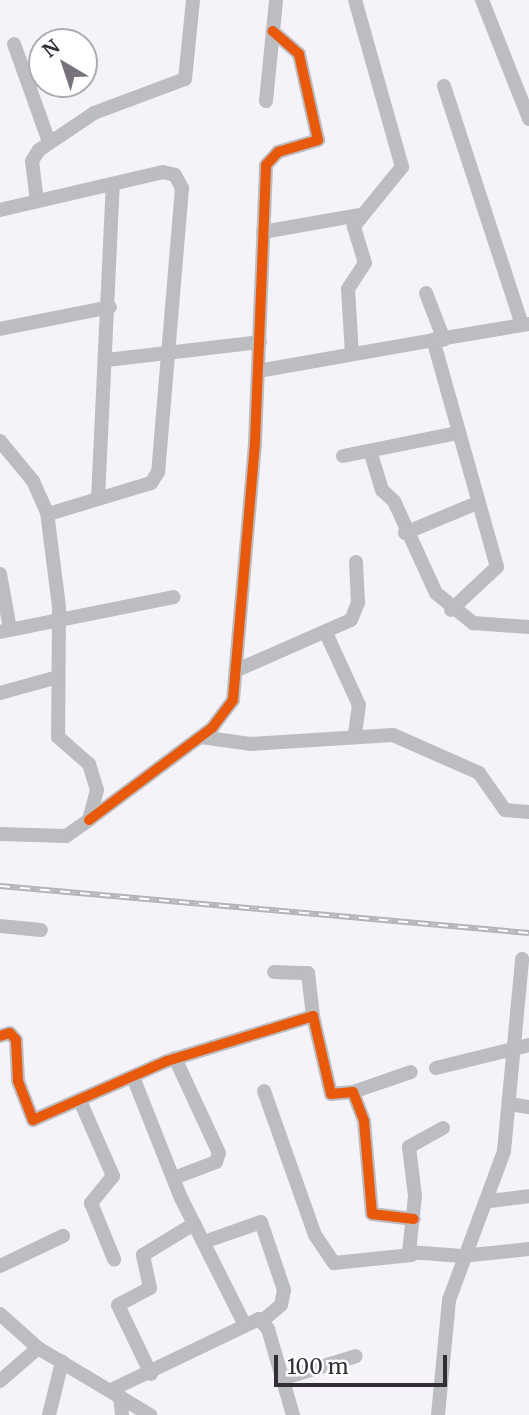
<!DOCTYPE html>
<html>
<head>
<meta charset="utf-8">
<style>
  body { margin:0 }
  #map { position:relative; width:529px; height:1415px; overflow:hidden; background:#f6f2fa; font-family:Merriweather,serif }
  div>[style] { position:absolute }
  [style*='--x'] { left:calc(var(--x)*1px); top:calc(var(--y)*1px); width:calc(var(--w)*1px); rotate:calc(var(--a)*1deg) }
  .street>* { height:14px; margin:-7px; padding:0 7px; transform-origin:7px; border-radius:7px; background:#bbbdc1 }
  .rail>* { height:6px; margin-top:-3px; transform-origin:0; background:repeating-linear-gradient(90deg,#fff 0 10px,#b3b3b8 0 20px); box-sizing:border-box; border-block:2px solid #b3b3b8 }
  .cycleway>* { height:10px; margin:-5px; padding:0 5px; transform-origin:5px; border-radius:5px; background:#e8590c }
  span { translate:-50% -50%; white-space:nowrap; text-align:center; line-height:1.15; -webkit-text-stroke:5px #fff; paint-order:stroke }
  .north { position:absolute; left:28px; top:28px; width:70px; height:70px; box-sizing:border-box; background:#fff; border:2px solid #adabaf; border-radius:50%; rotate:321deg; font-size:19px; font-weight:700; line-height:28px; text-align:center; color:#322d36 }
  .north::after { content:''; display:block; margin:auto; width:24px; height:32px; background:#77727b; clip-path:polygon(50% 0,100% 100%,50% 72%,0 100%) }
  .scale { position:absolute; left:274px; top:1355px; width:173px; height:32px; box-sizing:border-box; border:4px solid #322d36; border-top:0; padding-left:9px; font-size:21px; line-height:24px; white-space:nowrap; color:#322d36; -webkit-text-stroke:5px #fff; paint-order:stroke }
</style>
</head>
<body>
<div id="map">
  <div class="street">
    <div style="--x:482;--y:0;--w:128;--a:68.4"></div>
    <div style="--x:14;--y:44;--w:104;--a:70.3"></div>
    <div style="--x:444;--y:86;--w:251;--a:71.9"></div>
    <div style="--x:266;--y:101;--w:101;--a:-84.3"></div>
    <div style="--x:37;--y:201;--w:40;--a:-97.1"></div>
    <div style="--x:32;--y:161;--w:13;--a:-58"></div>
    <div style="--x:39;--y:150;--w:66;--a:-33.9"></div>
    <div style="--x:94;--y:113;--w:97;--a:-20.5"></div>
    <div style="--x:185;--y:79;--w:79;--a:-84.2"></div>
    <div style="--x:0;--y:210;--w:167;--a:-13.1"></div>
    <div style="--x:163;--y:172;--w:12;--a:14"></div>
    <div style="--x:175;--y:175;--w:15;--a:62"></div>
    <div style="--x:182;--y:188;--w:285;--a:94.8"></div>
    <div style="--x:158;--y:472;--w:13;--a:122"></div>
    <div style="--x:151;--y:483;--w:108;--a:163.2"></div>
    <div style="--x:263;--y:232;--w:97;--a:-10"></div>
    <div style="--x:426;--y:293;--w:50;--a:69"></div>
    <div style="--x:0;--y:329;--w:112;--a:-11.3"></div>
    <div style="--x:352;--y:354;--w:65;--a:-93.5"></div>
    <div style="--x:348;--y:289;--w:31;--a:-57"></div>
    <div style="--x:365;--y:263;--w:39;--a:-107"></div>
    <div style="--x:354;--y:226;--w:76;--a:-50.9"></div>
    <div style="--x:402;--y:167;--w:173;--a:-105.7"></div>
    <div style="--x:107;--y:360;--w:154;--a:-6.7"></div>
    <div style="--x:258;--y:371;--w:178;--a:-10"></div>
    <div style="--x:0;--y:441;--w:52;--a:50.5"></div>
    <div style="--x:33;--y:481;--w:34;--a:66"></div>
    <div style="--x:47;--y:512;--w:96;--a:82.8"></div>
    <div style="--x:59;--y:607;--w:130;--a:90.4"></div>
    <div style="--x:58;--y:737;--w:41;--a:41.1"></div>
    <div style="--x:89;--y:764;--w:27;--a:73"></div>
    <div style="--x:97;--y:790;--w:31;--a:105"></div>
    <div style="--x:89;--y:820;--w:28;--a:145"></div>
    <div style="--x:66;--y:836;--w:66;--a:-178.3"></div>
    <div style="--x:371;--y:454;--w:38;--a:73"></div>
    <div style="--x:382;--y:490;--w:16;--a:43"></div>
    <div style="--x:394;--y:501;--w:101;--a:65.5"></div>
    <div style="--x:436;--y:593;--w:48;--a:39"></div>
    <div style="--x:473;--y:623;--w:56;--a:4.1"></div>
    <div style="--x:343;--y:456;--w:116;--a:-11.4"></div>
    <div style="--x:98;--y:499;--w:315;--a:-87.3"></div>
    <div style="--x:405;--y:533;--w:78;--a:-22.6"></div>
    <div style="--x:0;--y:574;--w:56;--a:79.7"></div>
    <div style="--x:451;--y:610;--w:63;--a:-43.1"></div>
    <div style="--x:497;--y:567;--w:236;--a:-105.7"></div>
    <div style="--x:433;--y:340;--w:97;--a:-9.5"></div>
    <div style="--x:0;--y:632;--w:177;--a:-11.4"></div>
    <div style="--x:326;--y:633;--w:79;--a:65.4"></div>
    <div style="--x:359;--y:705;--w:30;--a:98"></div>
    <div style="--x:237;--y:670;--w:124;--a:-23.7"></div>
    <div style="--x:351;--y:620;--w:18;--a:-68"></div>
    <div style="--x:358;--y:603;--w:41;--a:-92.8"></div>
    <div style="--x:0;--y:693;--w:60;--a:-15.4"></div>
    <div style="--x:201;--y:737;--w:49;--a:8.1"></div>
    <div style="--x:250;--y:744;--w:143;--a:-3.6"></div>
    <div style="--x:393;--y:735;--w:94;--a:23.8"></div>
    <div style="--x:479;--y:773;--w:45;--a:54.9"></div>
    <div style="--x:505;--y:810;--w:24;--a:5"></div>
    <div style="--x:89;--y:820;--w:154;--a:-36.8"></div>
    <div style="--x:212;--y:728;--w:35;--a:-53"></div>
    <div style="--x:233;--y:700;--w:259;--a:-85.1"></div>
    <div style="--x:255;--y:442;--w:277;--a:-87.7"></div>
    <div style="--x:266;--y:165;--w:18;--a:-47"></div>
    <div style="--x:278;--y:152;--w:42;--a:-16.7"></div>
    <div style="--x:318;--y:140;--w:88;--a:-102.5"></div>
    <div style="--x:299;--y:54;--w:35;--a:-139"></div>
    <div style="--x:0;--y:926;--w:41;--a:5.6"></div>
    <div style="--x:274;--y:972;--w:34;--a:2"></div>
    <div style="--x:308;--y:973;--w:43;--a:83.4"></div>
    <div style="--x:0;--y:1036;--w:10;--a:-17"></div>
    <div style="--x:10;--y:1033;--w:9;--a:49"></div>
    <div style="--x:16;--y:1040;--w:41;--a:87.2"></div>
    <div style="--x:18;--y:1081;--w:42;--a:69"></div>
    <div style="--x:33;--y:1120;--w:146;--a:-23.8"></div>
    <div style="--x:167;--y:1061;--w:153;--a:-17.1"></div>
    <div style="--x:313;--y:1016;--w:80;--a:77"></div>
    <div style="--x:331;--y:1094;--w:22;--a:-5"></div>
    <div style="--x:353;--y:1092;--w:31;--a:69"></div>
    <div style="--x:364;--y:1121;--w:93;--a:85.1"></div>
    <div style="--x:372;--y:1214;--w:42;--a:6.8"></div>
    <div style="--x:436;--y:1068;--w:96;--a:-13.9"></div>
    <div style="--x:133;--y:1077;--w:130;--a:68.4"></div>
    <div style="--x:181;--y:1198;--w:142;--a:63.3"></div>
    <div style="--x:264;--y:1091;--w:153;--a:70.5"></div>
    <div style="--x:315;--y:1235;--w:34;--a:56"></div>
    <div style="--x:334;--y:1263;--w:78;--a:-5.9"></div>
    <div style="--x:353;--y:1092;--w:61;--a:-19"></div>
    <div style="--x:81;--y:1103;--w:80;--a:66.3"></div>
    <div style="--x:113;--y:1176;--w:35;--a:129"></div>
    <div style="--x:91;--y:1203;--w:61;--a:67.7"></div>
    <div style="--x:509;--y:1104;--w:20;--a:9"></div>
    <div style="--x:443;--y:1128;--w:39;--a:151"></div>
    <div style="--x:409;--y:1147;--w:49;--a:83"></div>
    <div style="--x:415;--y:1196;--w:56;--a:96.1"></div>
    <div style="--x:409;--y:1252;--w:53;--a:4.3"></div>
    <div style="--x:462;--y:1256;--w:67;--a:-6"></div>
    <div style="--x:174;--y:1178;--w:45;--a:-20.9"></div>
    <div style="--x:216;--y:1162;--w:9;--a:-72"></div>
    <div style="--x:219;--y:1153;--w:105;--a:-114.9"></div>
    <div style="--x:490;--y:1201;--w:39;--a:-7"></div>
    <div style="--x:204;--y:1242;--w:60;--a:-19.3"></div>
    <div style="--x:261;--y:1222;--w:72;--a:71.3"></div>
    <div style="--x:284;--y:1290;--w:15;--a:101"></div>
    <div style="--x:281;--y:1305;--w:23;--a:140"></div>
    <div style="--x:0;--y:1266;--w:70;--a:-25.5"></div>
    <div style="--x:0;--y:1314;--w:51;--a:41.8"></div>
    <div style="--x:38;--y:1348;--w:131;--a:30.9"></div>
    <div style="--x:151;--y:1374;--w:76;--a:-115.6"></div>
    <div style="--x:118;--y:1305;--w:36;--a:-28"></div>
    <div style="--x:150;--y:1288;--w:34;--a:-102"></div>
    <div style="--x:143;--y:1255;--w:60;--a:-31.3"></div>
    <div style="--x:281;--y:1379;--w:78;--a:-17"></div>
    <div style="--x:0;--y:1381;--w:50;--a:-41"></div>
    <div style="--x:111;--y:1390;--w:164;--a:-25.6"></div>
    <div style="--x:259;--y:1319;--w:13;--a:48"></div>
    <div style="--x:268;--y:1329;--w:90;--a:73.8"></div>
    <div style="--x:120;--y:1396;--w:19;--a:84"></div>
    <div style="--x:49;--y:1415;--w:55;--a:-76.2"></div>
    <div style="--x:438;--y:1415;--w:116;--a:-84.5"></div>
    <div style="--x:449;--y:1300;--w:159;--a:-69.7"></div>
    <div style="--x:504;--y:1151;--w:193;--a:-84.6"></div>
  </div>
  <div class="rail">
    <div style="--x:0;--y:886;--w:531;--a:5.08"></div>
  </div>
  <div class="cycleway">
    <div style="--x:89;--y:820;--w:154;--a:-36.8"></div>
    <div style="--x:212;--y:728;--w:35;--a:-53"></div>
    <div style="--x:233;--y:700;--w:259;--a:-85.1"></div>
    <div style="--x:255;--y:442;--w:277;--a:-87.7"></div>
    <div style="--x:266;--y:165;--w:18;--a:-47"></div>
    <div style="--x:278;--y:152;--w:42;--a:-16.7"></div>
    <div style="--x:318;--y:140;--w:88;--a:-102.5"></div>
    <div style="--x:299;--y:54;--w:35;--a:-139"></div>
    <div style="--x:0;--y:1036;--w:10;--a:-17"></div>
    <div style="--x:10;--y:1033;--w:9;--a:49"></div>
    <div style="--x:16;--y:1040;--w:41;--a:87.2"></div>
    <div style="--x:18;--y:1081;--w:42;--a:69"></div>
    <div style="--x:33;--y:1120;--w:146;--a:-23.8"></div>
    <div style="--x:167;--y:1061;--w:153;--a:-17.1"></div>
    <div style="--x:313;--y:1016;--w:80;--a:77"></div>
    <div style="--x:331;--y:1094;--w:22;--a:-5"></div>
    <div style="--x:353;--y:1092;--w:31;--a:69"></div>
    <div style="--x:364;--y:1121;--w:93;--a:85.1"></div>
    <div style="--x:372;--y:1214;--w:42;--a:6.8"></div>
  </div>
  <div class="north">N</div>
  <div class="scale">100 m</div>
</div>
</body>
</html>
